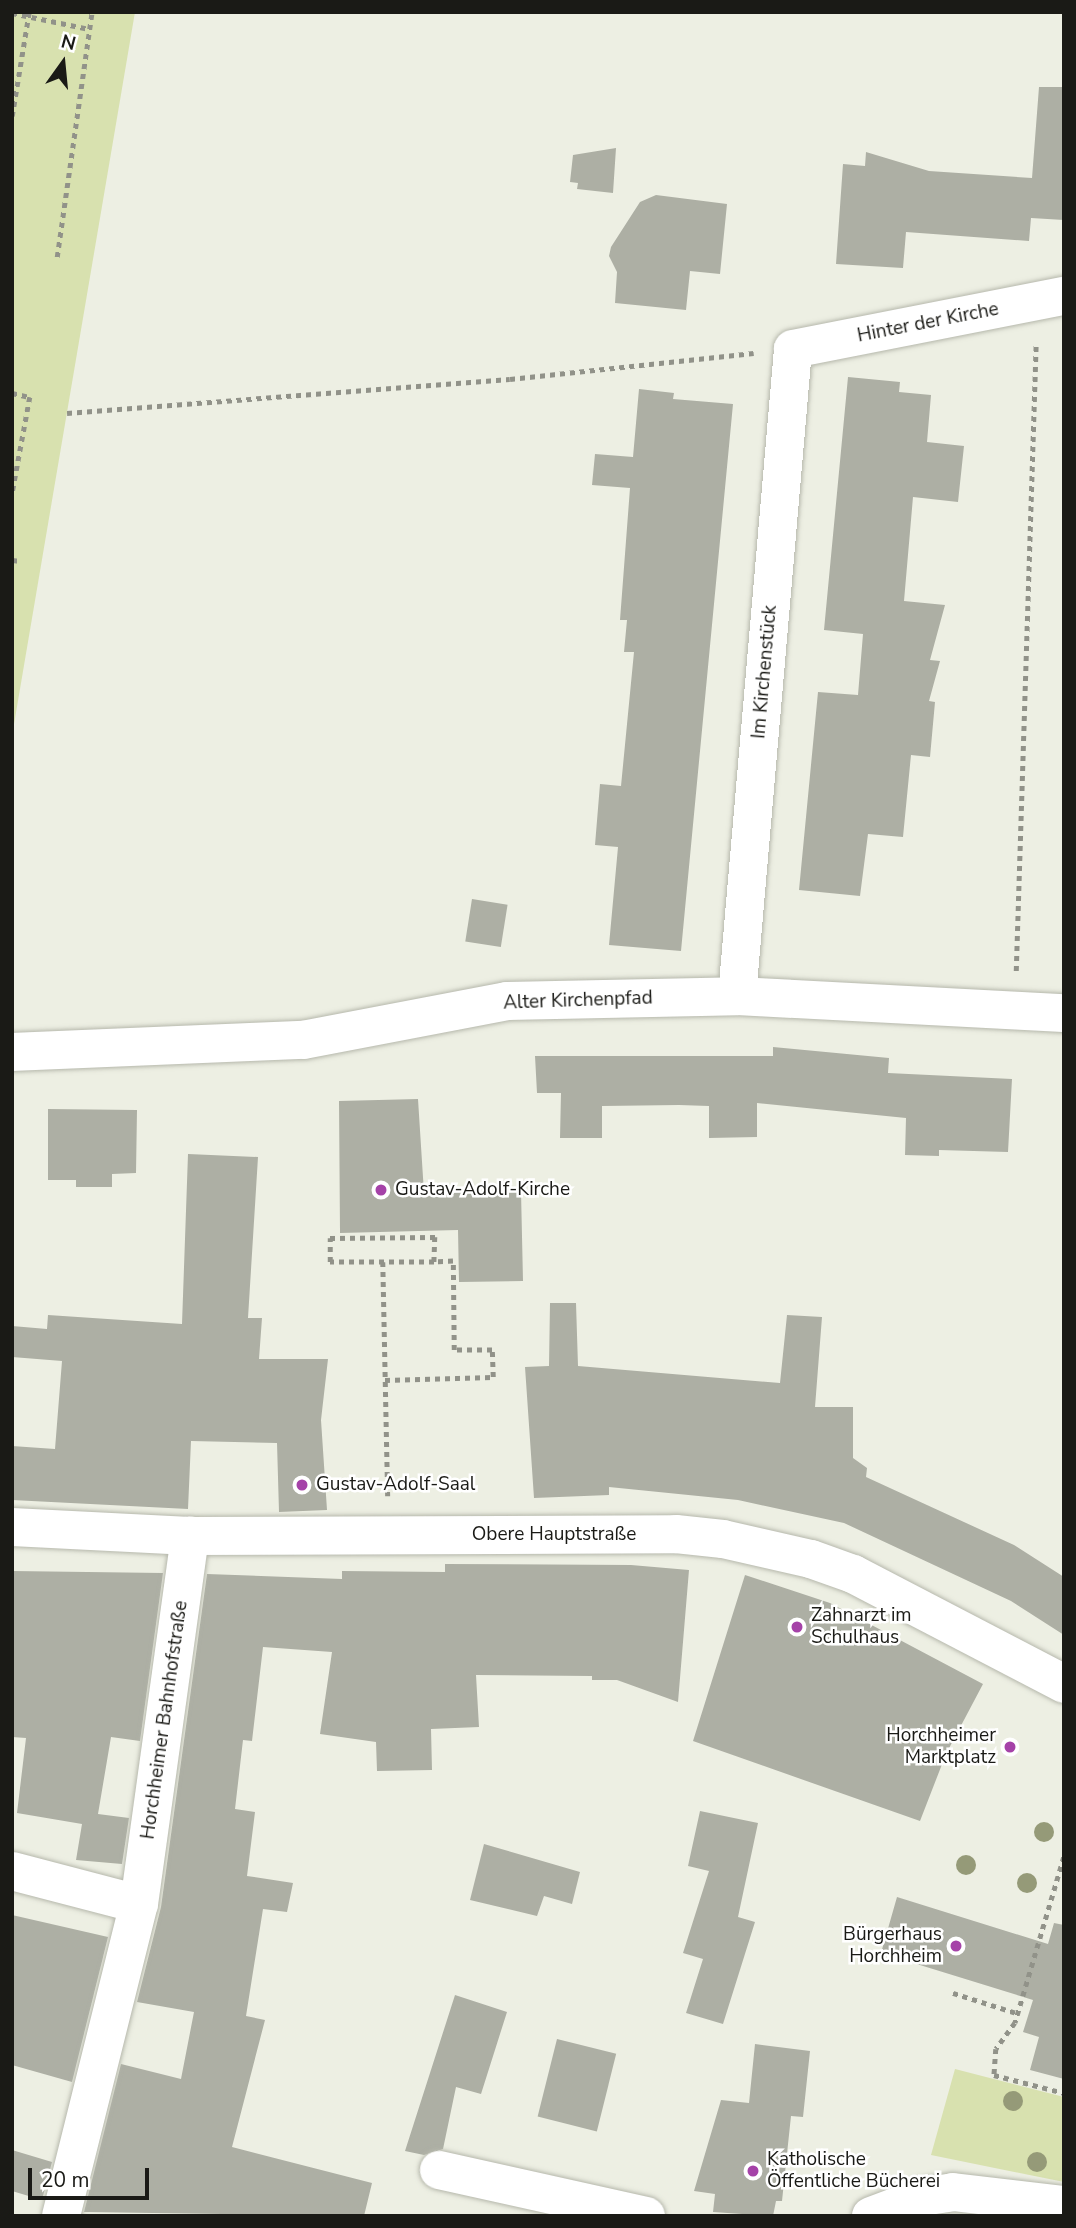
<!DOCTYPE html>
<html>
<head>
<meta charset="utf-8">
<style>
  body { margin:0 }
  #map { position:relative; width:1076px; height:2228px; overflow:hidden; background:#edefe3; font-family:"Nunito Sans",sans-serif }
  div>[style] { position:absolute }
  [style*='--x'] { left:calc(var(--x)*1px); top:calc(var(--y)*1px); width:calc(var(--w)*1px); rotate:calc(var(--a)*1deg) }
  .green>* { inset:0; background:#d8e1af }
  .building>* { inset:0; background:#adafa4; transform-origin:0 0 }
  .path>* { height:4.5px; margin-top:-2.25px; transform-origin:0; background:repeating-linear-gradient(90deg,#919289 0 5px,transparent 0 10px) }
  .roads { filter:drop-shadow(0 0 2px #b6b8ac) drop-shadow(0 0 2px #b6b8ac) }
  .minor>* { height:38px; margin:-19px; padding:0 19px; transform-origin:19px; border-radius:19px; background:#fff }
  .major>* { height:38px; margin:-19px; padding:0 19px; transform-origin:19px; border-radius:19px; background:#fff }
  .trees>* { width:20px; height:20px; margin:-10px; border-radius:50%; background:#959a78 }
  .dots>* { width:19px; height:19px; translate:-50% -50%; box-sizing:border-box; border:4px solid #fff; border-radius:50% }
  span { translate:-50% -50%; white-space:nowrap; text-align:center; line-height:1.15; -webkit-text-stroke:5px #fff; paint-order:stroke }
  .street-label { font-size:19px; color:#1a1a16 }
  .poi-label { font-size:19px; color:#1a1a16 }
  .left { translate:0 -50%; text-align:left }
  .right { translate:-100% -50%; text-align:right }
  .frame { position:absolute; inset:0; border:14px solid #1a1a16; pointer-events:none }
  .north { position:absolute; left:28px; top:28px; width:70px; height:70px; -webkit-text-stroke:5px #fff; paint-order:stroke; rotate:15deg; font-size:19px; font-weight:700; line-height:28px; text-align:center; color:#1a1a16 }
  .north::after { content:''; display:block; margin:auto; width:24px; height:32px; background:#1a1a16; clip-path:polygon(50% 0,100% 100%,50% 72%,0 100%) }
  .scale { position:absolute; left:28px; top:2168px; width:121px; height:32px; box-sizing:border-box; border:4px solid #1a1a16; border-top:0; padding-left:9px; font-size:21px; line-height:24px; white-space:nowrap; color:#1a1a16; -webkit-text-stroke:5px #fff; paint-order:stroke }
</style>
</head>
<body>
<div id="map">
  <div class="green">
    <div style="clip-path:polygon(12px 12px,135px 12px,12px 736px)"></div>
    <div style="clip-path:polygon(955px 2069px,1064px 2097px,1064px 2182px,931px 2155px)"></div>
  </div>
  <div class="building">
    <div style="clip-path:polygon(1039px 87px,1064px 87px,1064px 220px,1031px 218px,1029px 241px,906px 232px,903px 268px,836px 264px,843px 164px,865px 166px,866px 152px,929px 171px,1032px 178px)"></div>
    <div style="clip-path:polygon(616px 148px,613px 193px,577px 189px,578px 183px,570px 182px,573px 155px)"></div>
    <div style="clip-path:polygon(656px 195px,727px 204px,720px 274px,690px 271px,686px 310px,615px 303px,617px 272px,609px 256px,611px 247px,640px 202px)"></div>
    <div style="clip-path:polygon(848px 377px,900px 382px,899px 392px,931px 395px,927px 442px,964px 446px,958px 502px,913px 497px,904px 601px,945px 605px,930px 660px,940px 661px,929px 701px,935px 702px,930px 757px,911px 755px,903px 837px,868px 834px,860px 896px,799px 890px,818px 692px,858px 695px,863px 634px,824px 630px)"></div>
    <div style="clip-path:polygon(639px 389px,674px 393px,673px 399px,733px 404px,681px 951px,609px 945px,618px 847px,595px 845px,600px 784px,621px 786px,634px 652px,624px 652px,627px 620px,620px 620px,630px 488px,592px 485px,595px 454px,633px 457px)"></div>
    <div style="left:472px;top:899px;width:36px;height:43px;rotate:9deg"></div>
    <div style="clip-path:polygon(773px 1047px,889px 1058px,888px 1073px,1012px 1079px,1008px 1152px,939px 1150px,939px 1156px,905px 1155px,906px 1118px,757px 1103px,757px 1137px,709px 1138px,709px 1106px,679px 1105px,602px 1106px,602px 1138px,560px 1138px,561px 1093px,537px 1093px,535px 1056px,773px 1056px)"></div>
    <div style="clip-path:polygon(418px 1099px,424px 1193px,521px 1191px,523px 1281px,459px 1282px,458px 1230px,340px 1233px,339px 1101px)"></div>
    <div style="clip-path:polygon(48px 1109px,137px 1110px,136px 1173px,112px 1174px,112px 1187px,76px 1187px,76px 1180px,48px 1180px)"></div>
    <div style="clip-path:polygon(188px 1154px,258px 1157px,248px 1318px,262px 1318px,259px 1359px,328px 1359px,321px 1420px,327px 1510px,279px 1512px,277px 1443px,191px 1441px,188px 1509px,12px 1500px,12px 1446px,55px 1449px,62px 1361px,12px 1357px,12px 1326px,47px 1329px,48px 1315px,182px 1324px)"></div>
    <div style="clip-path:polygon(550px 1303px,576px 1303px,578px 1366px,780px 1383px,787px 1315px,822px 1317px,815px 1407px,853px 1407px,853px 1458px,867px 1468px,866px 1477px,1014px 1545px,1064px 1577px,1064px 1635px,1011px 1601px,844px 1523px,738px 1500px,609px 1487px,609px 1495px,534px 1498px,525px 1367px,549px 1366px)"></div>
    <div style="clip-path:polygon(445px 1564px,631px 1565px,689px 1570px,678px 1702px,617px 1680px,592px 1680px,592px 1676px,476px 1675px,479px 1727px,431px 1729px,432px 1770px,377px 1771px,376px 1742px,320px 1734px,332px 1652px,263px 1647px,252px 1741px,243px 1740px,235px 1809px,255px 1812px,247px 1876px,293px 1883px,287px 1912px,263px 1909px,246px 2016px,265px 2020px,232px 2147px,372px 2183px,364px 2216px,84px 2212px,121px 2064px,181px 2079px,194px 2012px,137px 2002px,161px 1907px,207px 1574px,342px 1579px,342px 1571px,445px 1572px)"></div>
    <div style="clip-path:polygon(12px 1571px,163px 1573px,140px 1741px,111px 1737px,98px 1814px,129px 1818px,122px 1864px,76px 1860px,82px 1824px,17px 1813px,26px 1738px,12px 1737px)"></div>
    <div style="clip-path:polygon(745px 1575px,830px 1603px,983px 1684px,946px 1754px,920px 1821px,693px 1741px)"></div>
    <div style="clip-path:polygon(700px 1811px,758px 1823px,738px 1917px,755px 1922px,723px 2024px,686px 2013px,703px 1959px,683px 1953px,709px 1871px,688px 1866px)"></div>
    <div style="clip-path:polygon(484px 1844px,580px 1872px,572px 1904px,544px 1896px,537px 1916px,470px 1900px)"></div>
    <div style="clip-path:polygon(897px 1897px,1048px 1944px,1054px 1923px,1064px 1925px,1064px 2079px,1030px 2070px,1039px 2037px,1023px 2032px,1033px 2000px,881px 1953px)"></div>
    <div style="clip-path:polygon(12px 1915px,108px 1937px,72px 2082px,12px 2065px)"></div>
    <div style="clip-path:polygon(455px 1995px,507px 2012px,481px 2094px,456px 2087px,443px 2149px,424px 2155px,405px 2151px)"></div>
    <div style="left:557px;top:2039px;width:61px;height:80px;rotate:14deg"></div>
    <div style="clip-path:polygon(755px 2044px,810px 2051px,803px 2117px,791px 2116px,782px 2201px,776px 2201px,773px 2216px,713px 2212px,715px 2194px,694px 2191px,721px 2100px,749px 2103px)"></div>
    <div style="clip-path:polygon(12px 2150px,52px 2162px,42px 2200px,12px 2191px)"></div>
  </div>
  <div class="path">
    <div style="--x:12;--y:13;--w:79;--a:11.7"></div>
    <div style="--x:12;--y:116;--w:105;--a:-80.7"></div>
    <div style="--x:57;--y:257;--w:247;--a:-81.9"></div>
    <div style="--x:12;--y:393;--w:18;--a:13"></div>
    <div style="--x:30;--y:397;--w:100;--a:100.4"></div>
    <div style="--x:67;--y:413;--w:444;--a:-4.4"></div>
    <div style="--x:510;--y:379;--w:245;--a:-6.1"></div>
    <div style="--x:12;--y:560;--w:9;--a:6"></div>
    <div style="--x:1016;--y:971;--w:628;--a:-88.18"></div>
    <div style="--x:435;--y:1237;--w:25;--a:92"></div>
    <div style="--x:434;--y:1262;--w:104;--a:180"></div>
    <div style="--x:330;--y:1262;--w:24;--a:-90"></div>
    <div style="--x:330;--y:1238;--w:105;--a:-0.5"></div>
    <div style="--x:383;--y:1262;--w:234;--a:88.8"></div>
    <div style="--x:385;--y:1380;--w:108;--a:-1.6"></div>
    <div style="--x:493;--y:1377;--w:27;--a:-92"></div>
    <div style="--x:492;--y:1350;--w:38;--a:180"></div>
    <div style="--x:454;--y:1350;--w:89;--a:-90.6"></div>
    <div style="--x:453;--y:1261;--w:19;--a:177"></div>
    <div style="--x:1064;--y:1857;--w:173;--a:106.4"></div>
    <div style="--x:1015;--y:2023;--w:32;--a:126"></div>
    <div style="--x:996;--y:2049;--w:26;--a:94"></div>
    <div style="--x:994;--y:2075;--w:72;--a:14.4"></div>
    <div style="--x:953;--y:1993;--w:67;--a:17.4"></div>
  </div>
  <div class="roads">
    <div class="minor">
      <div style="--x:737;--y:996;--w:649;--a:-85.05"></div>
      <div style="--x:793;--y:349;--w:276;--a:-11.1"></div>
      <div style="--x:12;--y:1052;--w:291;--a:-2.4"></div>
      <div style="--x:303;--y:1040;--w:208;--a:-10.8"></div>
      <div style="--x:507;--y:1001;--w:230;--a:-1.2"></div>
      <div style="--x:737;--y:996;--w:327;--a:3"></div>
      <div style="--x:12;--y:1871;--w:131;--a:14.6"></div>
      <div style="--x:439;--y:2170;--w:212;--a:12.5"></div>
      <div style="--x:61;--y:2216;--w:322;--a:-76"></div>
      <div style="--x:139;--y:1904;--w:372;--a:-82.1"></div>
      <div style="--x:871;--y:2216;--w:54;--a:-20.4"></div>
      <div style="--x:922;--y:2197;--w:31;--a:-9"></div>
      <div style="--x:953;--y:2192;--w:112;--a:6.7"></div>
    </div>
    <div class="major">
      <div style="--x:12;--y:1527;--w:178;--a:2.9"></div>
      <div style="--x:190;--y:1536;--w:486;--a:-0.2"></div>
      <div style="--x:676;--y:1534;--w:47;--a:6.1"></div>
      <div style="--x:723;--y:1539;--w:90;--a:12.8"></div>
      <div style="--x:811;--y:1559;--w:45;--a:19.7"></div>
      <div style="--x:853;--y:1574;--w:238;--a:27.5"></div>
    </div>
  </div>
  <div class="trees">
    <div style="left:1044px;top:1832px"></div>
    <div style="left:966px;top:1865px"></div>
    <div style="left:1027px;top:1883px"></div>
    <div style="left:1013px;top:2101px"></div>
    <div style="left:1037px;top:2162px"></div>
  </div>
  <div class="dots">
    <div style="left:381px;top:1190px;background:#a542a8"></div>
    <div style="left:302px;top:1485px;background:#a542a8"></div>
    <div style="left:797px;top:1627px;background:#a542a8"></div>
    <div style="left:1010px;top:1747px;background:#a542a8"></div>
    <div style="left:956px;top:1946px;background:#a542a8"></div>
    <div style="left:753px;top:2171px;background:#a542a8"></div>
  </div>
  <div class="street-label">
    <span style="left:928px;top:323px;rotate:-11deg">Hinter der Kirche</span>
    <span style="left:765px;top:672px;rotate:-85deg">Im Kirchenstück</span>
    <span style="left:578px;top:1001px;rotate:-2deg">Alter Kirchenpfad</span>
    <span style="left:554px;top:1535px">Obere Hauptstraße</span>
    <span style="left:165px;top:1720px;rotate:-82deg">Horchheimer Bahnhofstraße</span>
  </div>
  <div class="poi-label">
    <span class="left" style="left:395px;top:1190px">Gustav-Adolf-Kirche</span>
    <span class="left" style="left:316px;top:1485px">Gustav-Adolf-Saal</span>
    <span class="left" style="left:811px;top:1627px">Zahnarzt im<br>Schulhaus</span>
    <span class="right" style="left:996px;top:1747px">Horchheimer<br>Marktplatz</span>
    <span class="right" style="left:942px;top:1946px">Bürgerhaus<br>Horchheim</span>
    <span class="left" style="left:767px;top:2171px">Katholische<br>Öffentliche Bücherei</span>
  </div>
  <div class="frame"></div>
  <div class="north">N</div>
  <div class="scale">20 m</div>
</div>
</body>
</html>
